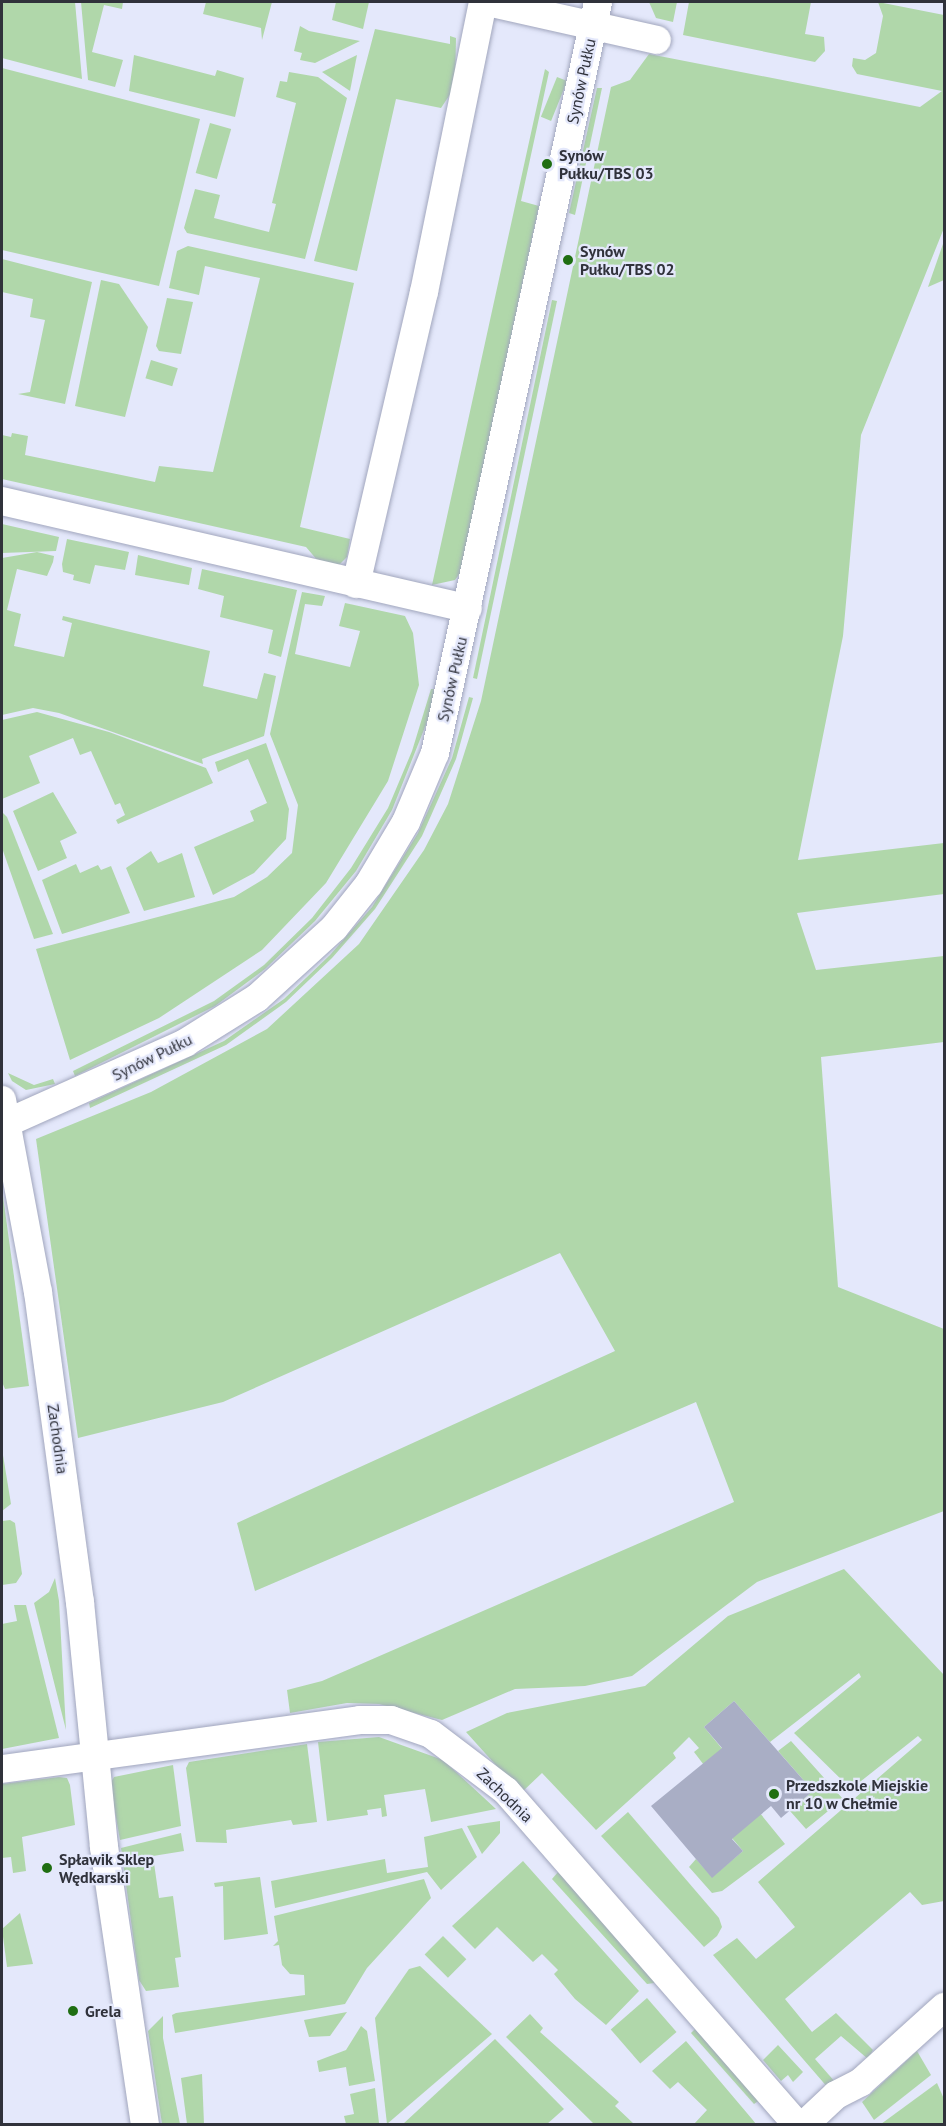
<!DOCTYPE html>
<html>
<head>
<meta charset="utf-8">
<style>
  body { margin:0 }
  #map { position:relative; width:946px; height:2126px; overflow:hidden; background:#e4e8fb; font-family:"PT Sans",sans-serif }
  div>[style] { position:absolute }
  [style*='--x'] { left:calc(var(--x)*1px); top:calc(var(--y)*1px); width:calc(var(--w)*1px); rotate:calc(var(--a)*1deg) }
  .green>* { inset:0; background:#b0d7aa; transform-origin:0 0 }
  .building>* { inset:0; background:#a9aec5 }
  .roads { filter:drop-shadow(0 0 2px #a1a6bd) drop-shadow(0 0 2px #a1a6bd) }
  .minor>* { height:28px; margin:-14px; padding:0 14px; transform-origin:14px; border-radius:14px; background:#fff }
  .dots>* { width:16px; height:16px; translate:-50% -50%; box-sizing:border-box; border:3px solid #e4e8fb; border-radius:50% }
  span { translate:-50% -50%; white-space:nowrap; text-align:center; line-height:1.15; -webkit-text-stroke:4.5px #e4e8fb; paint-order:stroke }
  .street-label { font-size:16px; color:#30323b }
  .poi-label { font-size:16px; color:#30323b; font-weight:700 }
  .left { translate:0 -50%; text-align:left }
  .frame { position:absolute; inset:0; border:3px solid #30323b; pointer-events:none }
</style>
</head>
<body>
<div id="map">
  <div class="green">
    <div style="clip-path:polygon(2px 2px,75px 2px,82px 79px,2px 58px)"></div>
    <div style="clip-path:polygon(81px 2px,123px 2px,122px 9px,104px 5px,92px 52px,123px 60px,115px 87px,88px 80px)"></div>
    <div style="clip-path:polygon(206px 2px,272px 2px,262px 40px,261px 28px,203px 14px)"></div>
    <div style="clip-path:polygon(336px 2px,369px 2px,363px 29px,332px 20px)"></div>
    <div style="clip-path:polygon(649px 2px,677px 2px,673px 22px,656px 18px)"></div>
    <div style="clip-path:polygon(689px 2px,811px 2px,805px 34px,824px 37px,825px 51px,815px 62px,683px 35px)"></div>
    <div style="clip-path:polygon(878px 2px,944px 15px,944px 228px,861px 435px,843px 636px,798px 860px,944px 843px,944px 894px,797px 913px,816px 970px,944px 956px,944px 1042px,821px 1057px,838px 1287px,944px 1329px,944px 1511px,757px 1582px,632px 1676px,585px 1686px,515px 1689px,442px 1720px,379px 1704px,347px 1703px,290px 1713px,287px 1690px,322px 1681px,734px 1502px,696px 1402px,255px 1591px,237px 1523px,615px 1351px,560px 1253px,223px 1402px,78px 1438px,36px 1139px,151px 1092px,267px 1029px,359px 944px,424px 850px,448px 804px,481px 701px,611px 87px,630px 80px,649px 54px,920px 107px,942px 91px,857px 74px,852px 66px,853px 58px,865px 60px,876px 53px,883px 16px)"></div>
    <div style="clip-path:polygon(300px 26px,309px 31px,360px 41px,315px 63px,300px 60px,302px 53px,294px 51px)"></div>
    <div style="clip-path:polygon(375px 29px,450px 44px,450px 36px,456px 38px,455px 87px,441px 108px,396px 99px,357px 271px,314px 261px)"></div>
    <div style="clip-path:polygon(134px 55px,215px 76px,217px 70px,244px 78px,235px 117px,129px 91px)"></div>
    <div style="clip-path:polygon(357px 55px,350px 91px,322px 72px)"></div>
    <div style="clip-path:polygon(2px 68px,200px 119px,159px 286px,2px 250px)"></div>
    <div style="clip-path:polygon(545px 69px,549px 72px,521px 201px,539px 206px,461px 572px,455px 580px,432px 585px)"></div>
    <div style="clip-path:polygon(289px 72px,318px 77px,347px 98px,305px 259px,187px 233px,184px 228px,195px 189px,220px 195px,214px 218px,269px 232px,276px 204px,272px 203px,296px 103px,276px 97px,280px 81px,287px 82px)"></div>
    <div style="left:557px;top:77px;width:11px;height:43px;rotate:22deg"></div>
    <div style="clip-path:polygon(597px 88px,602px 88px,575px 215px,569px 213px)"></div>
    <div style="left:210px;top:123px;width:22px;height:52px;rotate:16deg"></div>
    <div style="clip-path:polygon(944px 241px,944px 280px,928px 287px)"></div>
    <div style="clip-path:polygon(188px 246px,354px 283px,300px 527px,350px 539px,347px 557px,339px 565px,318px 561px,306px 547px,2px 479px,2px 435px,11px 437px,12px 433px,28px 436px,25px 455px,155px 482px,159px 466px,213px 472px,260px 278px,205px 266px,199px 295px,169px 288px,177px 251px)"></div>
    <div style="clip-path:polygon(2px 259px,92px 282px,65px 404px,18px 394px,30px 392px,45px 320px,30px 317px,33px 299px,2px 292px)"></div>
    <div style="clip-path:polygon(101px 280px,119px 284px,148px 327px,125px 417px,75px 406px)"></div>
    <div style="clip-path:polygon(167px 298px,193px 302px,181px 354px,159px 351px,156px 346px)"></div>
    <div style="clip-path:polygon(552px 300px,557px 301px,477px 679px,473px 678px)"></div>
    <div style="left:151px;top:360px;width:28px;height:19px;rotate:17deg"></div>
    <div style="clip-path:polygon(2px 524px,59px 537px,56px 551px,2px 553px)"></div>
    <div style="clip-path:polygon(67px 539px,129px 552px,125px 570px,95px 565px,90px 584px,73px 580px,74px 575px,63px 572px,62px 564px)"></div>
    <div style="clip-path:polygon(37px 552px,54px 556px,53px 562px,47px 576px,17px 569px,7px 610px,21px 614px,14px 646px,64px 657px,72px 623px,62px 620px,63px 616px,210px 651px,203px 686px,257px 699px,264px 673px,276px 676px,264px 736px,202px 759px,203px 764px,59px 713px,33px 708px,2px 715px,2px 558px)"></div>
    <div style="clip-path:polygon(138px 555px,192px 568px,189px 585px,135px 575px)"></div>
    <div style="clip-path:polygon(202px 569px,297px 590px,281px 657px,268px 653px,273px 630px,220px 617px,224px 596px,198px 589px)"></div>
    <div style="clip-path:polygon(302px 592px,325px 596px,322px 606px,305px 604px,295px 654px,316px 659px,350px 667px,360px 631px,339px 626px,345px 603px,405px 616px,413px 633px,419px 685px,388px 781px,326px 883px,262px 950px,159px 1018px,70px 1060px,36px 949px,234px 897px,267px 877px,292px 853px,298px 805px,270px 734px)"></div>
    <div style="clip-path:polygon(431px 689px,436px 689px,429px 717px,392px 810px,356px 871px,315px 921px,265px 969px,215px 1006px,75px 1076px,73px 1071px,214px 1001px,264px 965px,312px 918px,351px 868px,388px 808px,412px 751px)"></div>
    <div style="clip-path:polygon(469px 697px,473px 698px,456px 759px,422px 836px,375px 909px,332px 958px,286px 1002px,226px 1045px,90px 1108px,89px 1103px,224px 1041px,284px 999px,330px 955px,372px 907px,418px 833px,452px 758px)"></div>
    <div style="clip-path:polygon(37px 712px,109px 732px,206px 768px,213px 783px,118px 824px,116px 820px,125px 815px,120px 803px,115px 805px,91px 751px,80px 755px,73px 738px,29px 756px,40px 783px,2px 799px,2px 720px)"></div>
    <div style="clip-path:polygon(266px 743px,289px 809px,286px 839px,254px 873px,213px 895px,194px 847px,254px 821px,250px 811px,267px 803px,248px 759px,218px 772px,215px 762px)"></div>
    <div style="clip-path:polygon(53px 792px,77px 833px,60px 841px,67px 858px,38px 871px,13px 811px)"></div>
    <div style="clip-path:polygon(2px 812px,7px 817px,53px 934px,34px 939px,2px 848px)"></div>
    <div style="clip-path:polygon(151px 851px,158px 863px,182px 853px,195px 897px,144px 911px,126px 868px)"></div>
    <div style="clip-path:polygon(76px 864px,80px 873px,98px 865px,101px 870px,111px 866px,130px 913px,62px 934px,42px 880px)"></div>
    <div style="clip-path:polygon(8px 1073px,34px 1085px,53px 1079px,55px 1084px,26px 1090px,12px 1081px)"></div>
    <div style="clip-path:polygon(2px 1189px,29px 1386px,5px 1389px,2px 1382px)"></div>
    <div style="clip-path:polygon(2px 1449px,11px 1504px,2px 1511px)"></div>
    <div style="clip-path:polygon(10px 1520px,15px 1523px,22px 1574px,16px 1583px,2px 1585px,2px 1521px)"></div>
    <div style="clip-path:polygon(844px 1569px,944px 1675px,944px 1901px,922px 1905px,910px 1892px,785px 1999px,812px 2032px,836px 2013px,873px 2050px,868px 2059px,841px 2036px,815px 2059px,836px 2083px,829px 2089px,713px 1955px,737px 1938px,756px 1959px,795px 1927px,758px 1882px,922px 1740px,918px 1736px,851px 1789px,794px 1733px,861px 1677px,859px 1673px,770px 1742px,734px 1701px,704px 1727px,729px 1757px,710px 1773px,694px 1752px,699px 1748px,689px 1737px,673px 1753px,676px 1758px,596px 1830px,542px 1773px,521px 1793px,466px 1732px,507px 1713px,645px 1686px,728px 1616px)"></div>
    <div style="clip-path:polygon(55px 1578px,59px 1601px,66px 1730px,34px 1603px,49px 1592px)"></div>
    <div style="clip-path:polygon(14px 1605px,26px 1605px,59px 1738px,2px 1749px,2px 1624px,17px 1621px)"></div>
    <div style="clip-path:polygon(379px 1737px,443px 1760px,496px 1809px,431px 1822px,425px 1789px,384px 1795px,387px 1816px,382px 1817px,381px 1808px,367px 1810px,368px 1815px,327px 1821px,318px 1742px)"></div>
    <div style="clip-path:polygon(791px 1741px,843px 1799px,806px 1829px,790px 1811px,813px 1791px,778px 1751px)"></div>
    <div style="clip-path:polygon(307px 1744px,317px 1822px,293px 1825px,291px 1820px,226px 1830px,227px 1843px,196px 1842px,186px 1768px,189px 1762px)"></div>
    <div style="clip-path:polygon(173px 1765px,181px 1826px,120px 1840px,110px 1784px,114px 1777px)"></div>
    <div style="clip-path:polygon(59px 1777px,67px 1778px,70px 1785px,75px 1825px,22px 1837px,26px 1871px,13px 1873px,11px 1857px,2px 1858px,2px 1784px)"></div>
    <div style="clip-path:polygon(755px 1807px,785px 1844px,722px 1891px,712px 1893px,689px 1867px,696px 1859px,712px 1877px,743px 1851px,726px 1831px)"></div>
    <div style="clip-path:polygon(628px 1812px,719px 1918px,722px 1927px,717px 1936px,704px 1947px,601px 1836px)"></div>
    <div style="clip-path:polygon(500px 1821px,500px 1833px,482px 1854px,467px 1826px)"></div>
    <div style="clip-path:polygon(462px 1828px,477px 1857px,441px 1890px,427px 1872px,275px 1908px,271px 1881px,385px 1859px,387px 1873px,428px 1867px,424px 1837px)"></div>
    <div style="clip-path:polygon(181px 1833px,184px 1851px,153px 1856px,159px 1898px,173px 1896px,181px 1957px,175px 1958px,179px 1987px,146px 1991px,139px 1980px,121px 1848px)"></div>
    <div style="clip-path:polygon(523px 1861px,639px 1991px,606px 2025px,575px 1999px,554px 1974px,558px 1970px,542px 1954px,533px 1962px,497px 1927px,475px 1949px,452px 1926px)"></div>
    <div style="clip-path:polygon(558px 1872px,654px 1980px,654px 1983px,647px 1984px,552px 1879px)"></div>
    <div style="clip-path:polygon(260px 1877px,268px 1934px,224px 1940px,223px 1886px,215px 1887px,214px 1883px)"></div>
    <div style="clip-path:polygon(424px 1879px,431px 1898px,367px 1968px,345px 2004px,175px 2033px,172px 2015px,176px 2013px,305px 1995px,304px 1975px,290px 1974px,282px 1965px,279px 1945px,273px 1946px,278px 1941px,274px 1916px)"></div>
    <div style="clip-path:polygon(20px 1913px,33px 1964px,7px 1967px,2px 1929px)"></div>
    <div style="left:443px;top:1936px;width:33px;height:26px;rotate:45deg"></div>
    <div style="clip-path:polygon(420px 1966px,492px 2034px,387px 2124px,375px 2018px,409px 1969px)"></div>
    <div style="left:647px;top:1998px;width:45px;height:48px;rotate:49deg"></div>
    <div style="clip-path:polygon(347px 2012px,330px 2036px,309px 2037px,304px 2020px)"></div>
    <div style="clip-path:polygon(530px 2014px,543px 2028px,540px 2032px,619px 2102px,615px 2106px,634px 2124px,594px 2124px,506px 2037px)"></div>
    <div style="clip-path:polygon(163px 2016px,163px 2038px,180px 2124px,162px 2124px,148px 2031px)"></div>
    <div style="clip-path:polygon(361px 2026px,367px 2031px,375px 2081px,349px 2086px,346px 2067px,319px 2072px,317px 2061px,346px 2050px)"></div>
    <div style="clip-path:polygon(695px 2029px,761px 2099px,754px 2104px,691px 2033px)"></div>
    <div style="clip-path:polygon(495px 2039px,564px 2109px,547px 2124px,403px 2124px)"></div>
    <div style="clip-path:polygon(686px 2041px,752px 2119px,756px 2124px,694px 2124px,707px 2110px,678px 2082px,670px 2089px,652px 2071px)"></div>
    <div style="clip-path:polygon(778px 2045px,803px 2072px,793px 2082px,788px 2075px,781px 2081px,763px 2060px)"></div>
    <div style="clip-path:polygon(917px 2051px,931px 2075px,874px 2120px,862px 2102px)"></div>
    <div style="clip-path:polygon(202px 2074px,204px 2124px,187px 2124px,181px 2078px)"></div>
    <div style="clip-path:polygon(937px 2083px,944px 2099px,944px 2124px,881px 2124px)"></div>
    <div style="clip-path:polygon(375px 2088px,379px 2123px,346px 2124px,344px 2116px,354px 2114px,350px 2094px)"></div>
  </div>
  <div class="building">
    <div style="clip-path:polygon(734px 1701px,813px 1791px,781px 1818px,771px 1806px,732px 1839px,743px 1851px,712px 1878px,651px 1806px,722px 1748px,704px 1727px)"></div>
  </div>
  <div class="roads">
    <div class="minor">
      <div style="--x:487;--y:2;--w:174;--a:12.6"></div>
      <div style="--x:2;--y:501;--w:478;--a:13"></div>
      <div style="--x:356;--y:584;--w:300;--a:-76.9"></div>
      <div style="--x:424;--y:292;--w:296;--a:-78.5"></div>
      <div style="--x:2;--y:1100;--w:195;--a:79.4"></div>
      <div style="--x:38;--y:1292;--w:313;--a:82.3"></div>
      <div style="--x:80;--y:1602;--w:246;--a:84.4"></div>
      <div style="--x:104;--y:1847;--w:280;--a:81.6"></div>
      <div style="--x:2;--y:1125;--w:201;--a:-24.1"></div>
      <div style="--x:185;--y:1043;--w:85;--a:-32"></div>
      <div style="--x:257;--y:998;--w:104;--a:-42.3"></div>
      <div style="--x:334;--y:928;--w:56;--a:-51.5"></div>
      <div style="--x:369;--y:884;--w:72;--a:-59.2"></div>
      <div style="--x:406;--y:822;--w:75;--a:-67.2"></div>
      <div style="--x:435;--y:753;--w:768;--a:-77.75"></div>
      <div style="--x:2;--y:1769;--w:361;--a:-7.8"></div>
      <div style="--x:360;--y:1720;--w:31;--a:0"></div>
      <div style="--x:391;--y:1720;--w:42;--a:19.3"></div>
      <div style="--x:431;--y:1734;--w:94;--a:37.2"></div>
      <div style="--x:506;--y:1791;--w:442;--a:48.9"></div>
      <div style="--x:805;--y:2124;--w:42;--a:-43.1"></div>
      <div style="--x:836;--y:2095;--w:28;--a:-27"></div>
      <div style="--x:861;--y:2082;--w:112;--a:-42.1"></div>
    </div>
  </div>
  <div class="dots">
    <div style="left:547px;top:164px;background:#1f6e12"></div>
    <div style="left:568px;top:260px;background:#1f6e12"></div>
    <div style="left:774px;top:1794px;background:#1f6e12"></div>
    <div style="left:47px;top:1868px;background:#1f6e12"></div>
    <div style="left:73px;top:2011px;background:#1f6e12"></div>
  </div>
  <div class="street-label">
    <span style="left:581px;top:81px;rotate:-78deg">Synów Pułku</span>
    <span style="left:452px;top:679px;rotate:-77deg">Synów Pułku</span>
    <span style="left:152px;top:1057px;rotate:-26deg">Synów Pułku</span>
    <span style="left:58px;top:1439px;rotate:82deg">Zachodnia</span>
    <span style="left:505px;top:1795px;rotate:44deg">Zachodnia</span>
  </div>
  <div class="poi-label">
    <span class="left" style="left:559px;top:164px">Synów<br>Pułku/TBS 03</span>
    <span class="left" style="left:580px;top:260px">Synów<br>Pułku/TBS 02</span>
    <span class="left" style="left:786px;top:1794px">Przedszkole Miejskie<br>nr 10 w Chełmie</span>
    <span class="left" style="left:59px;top:1868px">Spławik Sklep<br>Wędkarski</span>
    <span class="left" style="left:85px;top:2011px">Grela</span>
  </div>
  <div class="frame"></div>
</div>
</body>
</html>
